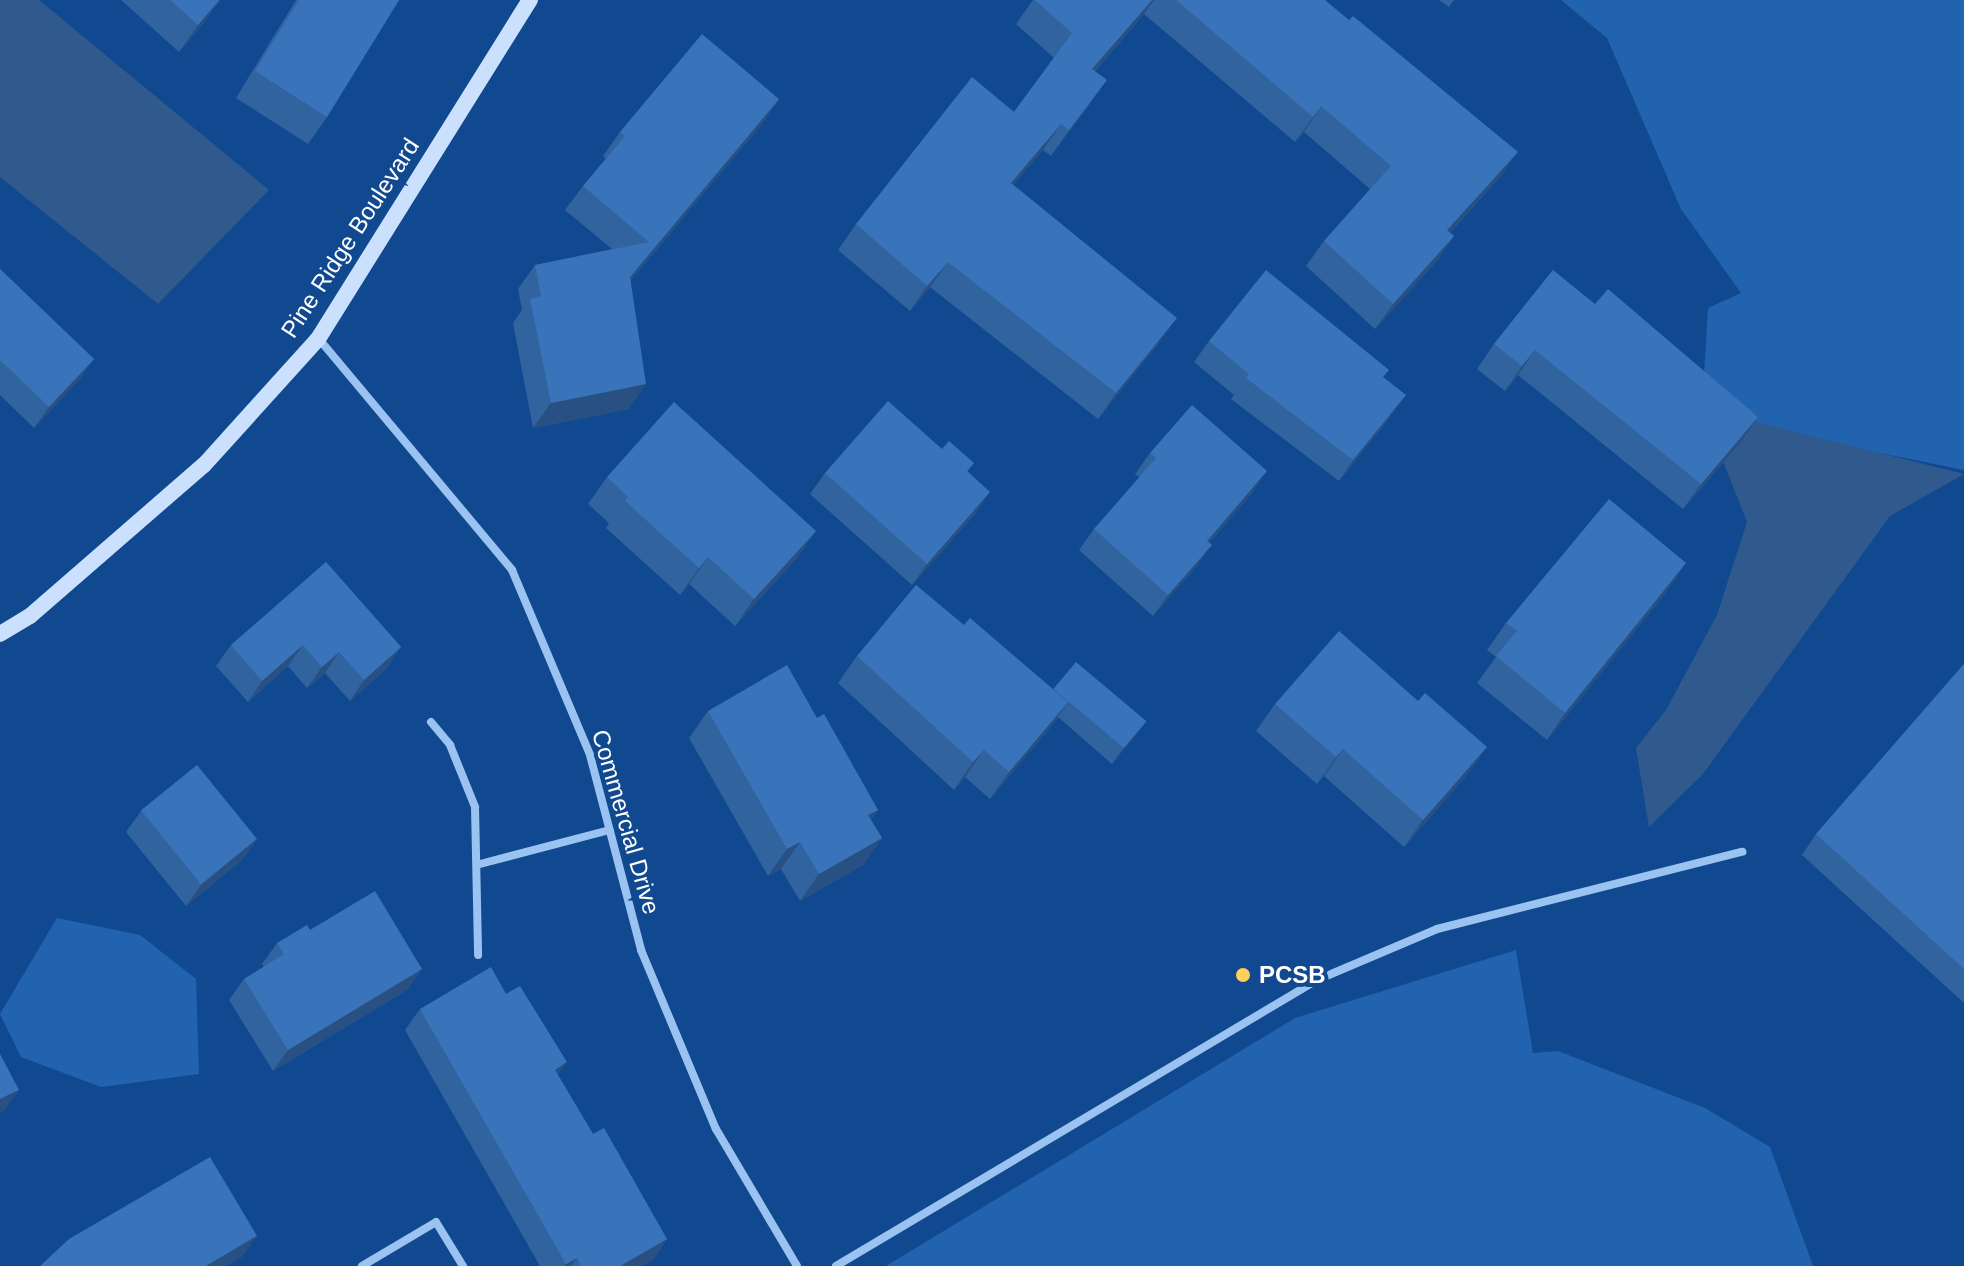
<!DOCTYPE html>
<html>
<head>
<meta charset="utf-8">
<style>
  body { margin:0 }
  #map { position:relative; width:1964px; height:1266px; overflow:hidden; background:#114990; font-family:Helvetica,sans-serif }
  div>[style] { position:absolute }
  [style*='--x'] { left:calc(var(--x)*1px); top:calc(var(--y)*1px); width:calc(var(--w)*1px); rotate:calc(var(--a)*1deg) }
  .green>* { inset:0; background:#2263af }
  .water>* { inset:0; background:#30598d }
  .street>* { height:8px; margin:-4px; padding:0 4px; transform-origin:4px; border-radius:4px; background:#9bc3f2 }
  .secondary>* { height:16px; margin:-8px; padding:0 8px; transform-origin:8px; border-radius:8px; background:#cae0fc }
  .wall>* { inset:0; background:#31639f }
  .shaded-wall>* { inset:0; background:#285082 }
  .building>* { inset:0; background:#3973b9; transform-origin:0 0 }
  .dots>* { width:22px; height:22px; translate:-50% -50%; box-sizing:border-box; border:4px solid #114990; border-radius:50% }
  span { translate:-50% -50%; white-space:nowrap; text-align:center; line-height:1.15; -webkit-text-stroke:8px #114990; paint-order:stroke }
  .street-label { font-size:24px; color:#fff }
  .poi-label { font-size:24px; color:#fff; font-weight:700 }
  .left { translate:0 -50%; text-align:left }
</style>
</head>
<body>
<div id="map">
  <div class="green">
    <div style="clip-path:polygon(1561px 0,1964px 0,1964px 470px,1831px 443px,1702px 408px,1708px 308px,1741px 293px,1681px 209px,1607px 38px)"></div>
    <div style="clip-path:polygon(57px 918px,140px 935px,196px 979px,199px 1074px,101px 1087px,21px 1057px,0 1014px)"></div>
    <div style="clip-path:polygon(1516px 950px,1533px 1053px,1558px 1051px,1705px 1108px,1770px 1147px,1813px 1266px,886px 1266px,1295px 1018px)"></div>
  </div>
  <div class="water">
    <div style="clip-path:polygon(0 0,39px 0,269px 190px,158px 304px,0 177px)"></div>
    <div style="clip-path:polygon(1702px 408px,1964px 474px,1890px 516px,1703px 774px,1649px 827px,1636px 748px,1666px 710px,1717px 615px,1747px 522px)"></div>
  </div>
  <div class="street">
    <div style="--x:319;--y:339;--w:301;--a:50.1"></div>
    <div style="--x:512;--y:570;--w:201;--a:67.1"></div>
    <div style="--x:590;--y:755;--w:202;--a:75.3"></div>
    <div style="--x:641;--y:950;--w:194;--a:67.3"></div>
    <div style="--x:716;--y:1129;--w:159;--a:59.4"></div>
    <div style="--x:431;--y:722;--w:30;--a:50"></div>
    <div style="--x:450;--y:745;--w:67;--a:68"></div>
    <div style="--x:475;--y:807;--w:148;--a:88.8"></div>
    <div style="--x:480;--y:864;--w:134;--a:-14.7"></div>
    <div style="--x:362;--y:1266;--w:86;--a:-30.7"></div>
    <div style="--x:436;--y:1222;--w:52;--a:58.5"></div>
    <div style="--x:836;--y:1266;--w:560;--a:-30.74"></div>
    <div style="--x:1317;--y:980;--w:130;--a:-23"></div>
    <div style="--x:1437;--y:929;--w:315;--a:-14.2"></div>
  </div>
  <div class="secondary">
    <div style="--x:0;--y:634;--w:35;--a:-31"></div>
    <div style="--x:30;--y:616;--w:230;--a:-41"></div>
    <div style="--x:204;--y:465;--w:170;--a:-47.9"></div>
    <div style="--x:318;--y:339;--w:400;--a:-58"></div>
  </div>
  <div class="wall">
    <div style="clip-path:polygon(121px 0,220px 0,202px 25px,179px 52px)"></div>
    <div style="clip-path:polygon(296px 0,399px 0,327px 117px,308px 144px,236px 98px)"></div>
    <div style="clip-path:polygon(1033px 0,1325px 0,1500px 177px,1450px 233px,1454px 236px,1436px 262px,1375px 329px,1306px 266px,1324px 241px,1370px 189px,1304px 132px,1295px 142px,1144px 14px,1095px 71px,1089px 105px,1051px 156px,1043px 150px,1013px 185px,1159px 343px,1098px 419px,930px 287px,910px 311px,838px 250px,856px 224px,1014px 112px,1054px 58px,1016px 24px)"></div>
    <div style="clip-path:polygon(1439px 0,1454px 0,1449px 7px)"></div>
    <div style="clip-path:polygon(779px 99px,762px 124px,631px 280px,629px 409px,533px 428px,513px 323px,522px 310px,518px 289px,535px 265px,612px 249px,565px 210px,583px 186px,606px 159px,603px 156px,620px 132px)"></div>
    <div style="clip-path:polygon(0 269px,94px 359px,79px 380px,34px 428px,0 395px)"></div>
    <div style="clip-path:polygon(1553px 270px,1741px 442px,1683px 509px,1518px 375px,1505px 391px,1477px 369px,1494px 344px)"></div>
    <div style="clip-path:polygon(1209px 341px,1384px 378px,1391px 416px,1339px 481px,1231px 399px,1234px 395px,1194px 362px)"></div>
    <div style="clip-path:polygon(942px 449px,974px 463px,967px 472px,976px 513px,912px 585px,810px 494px,825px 473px)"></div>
    <div style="clip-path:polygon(1150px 453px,1253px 492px,1209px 543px,1197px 566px,1153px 616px,1079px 550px,1094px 529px,1140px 478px,1135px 474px)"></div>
    <div style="clip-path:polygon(607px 477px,816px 531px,797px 558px,735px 626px,689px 584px,680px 595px,606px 528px,609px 523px,588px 504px)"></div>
    <div style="clip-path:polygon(326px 562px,401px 647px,387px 668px,350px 701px,325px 673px,307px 688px,288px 666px,248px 702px,216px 666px,231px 645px)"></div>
    <div style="clip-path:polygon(1668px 590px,1547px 740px,1477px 683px,1496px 657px,1487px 650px,1506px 623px)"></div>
    <div style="clip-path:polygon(964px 625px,1053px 689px,1146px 721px,1112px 764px,1058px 717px,1049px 729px,990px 799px,965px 777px,954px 790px,838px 683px,857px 656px)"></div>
    <div style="clip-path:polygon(1964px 664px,1964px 1003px,1802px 855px,1816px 834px)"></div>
    <div style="clip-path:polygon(1275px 704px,1468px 774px,1404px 847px,1324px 776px,1317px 784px,1256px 731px)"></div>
    <div style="clip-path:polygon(708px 711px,817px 718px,878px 810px,871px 820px,882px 838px,863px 865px,800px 901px,781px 869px,768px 876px,689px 738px)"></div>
    <div style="clip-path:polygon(141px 811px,257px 839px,242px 860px,186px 906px,126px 832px)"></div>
    <div style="clip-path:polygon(310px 930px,422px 969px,407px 990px,273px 1071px,229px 1000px,244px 979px,264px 967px,262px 964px,277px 943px)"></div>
    <div style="clip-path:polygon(506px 994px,558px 1075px,593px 1134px,667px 1239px,653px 1260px,642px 1266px,540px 1266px,405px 1030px,420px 1009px)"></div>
  </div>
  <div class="shaded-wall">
    <div style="clip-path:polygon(220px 0,202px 25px,179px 52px,198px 25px)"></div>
    <div style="clip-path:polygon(1152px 0,1154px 0,1144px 14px,1074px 94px,1092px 69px)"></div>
    <div style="clip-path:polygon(1107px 80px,1089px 105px,1051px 156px,1069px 130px)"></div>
    <div style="clip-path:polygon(779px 99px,762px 124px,613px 301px,630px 277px)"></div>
    <div style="clip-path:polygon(1321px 106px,1304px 132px,1295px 142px,1313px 117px)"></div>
    <div style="clip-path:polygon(1061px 124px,1043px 150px,993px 209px,1011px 183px)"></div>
    <div style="clip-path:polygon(1518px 152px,1500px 177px,1430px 255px,1447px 230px)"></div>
    <div style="clip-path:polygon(1454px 236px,1436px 262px,1375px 329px,1393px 304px)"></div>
    <div style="clip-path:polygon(948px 262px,930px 287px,910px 311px,927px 286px)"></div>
    <div style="clip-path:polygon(1177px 318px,1159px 343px,1098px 419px,1116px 393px)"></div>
    <div style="clip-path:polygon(1535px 350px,1518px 375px,1505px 391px,1522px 366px)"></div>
    <div style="clip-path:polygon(94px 359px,79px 380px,34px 428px,49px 407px)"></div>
    <div style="clip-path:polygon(646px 384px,629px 409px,533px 428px,551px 403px)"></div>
    <div style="clip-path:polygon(1406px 395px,1391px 416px,1339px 481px,1353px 460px)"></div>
    <div style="clip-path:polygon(1758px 417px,1741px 442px,1683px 509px,1701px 484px)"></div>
    <div style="clip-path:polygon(1267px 471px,1253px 492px,1192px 562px,1207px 541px)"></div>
    <div style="clip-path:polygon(990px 492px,976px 513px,912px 585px,927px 564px)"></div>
    <div style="clip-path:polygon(816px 531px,797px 558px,735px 626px,754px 599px)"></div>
    <div style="clip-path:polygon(1212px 545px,1197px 566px,1153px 616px,1168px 595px)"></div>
    <div style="clip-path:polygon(708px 557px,689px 584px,680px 595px,699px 568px)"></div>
    <div style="clip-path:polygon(1686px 563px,1668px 590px,1547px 740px,1565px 713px)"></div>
    <div style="clip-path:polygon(303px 645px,288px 666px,248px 702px,262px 681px)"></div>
    <div style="clip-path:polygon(401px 647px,387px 668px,350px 701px,364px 680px)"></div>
    <div style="clip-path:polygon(339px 652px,325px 673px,307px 688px,322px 667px)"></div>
    <div style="clip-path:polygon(1068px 702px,1049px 729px,990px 799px,1009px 772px)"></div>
    <div style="clip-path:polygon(1146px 721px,1135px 736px,1112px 764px,1122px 750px)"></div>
    <div style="clip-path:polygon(1487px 747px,1468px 774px,1404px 847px,1423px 820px)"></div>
    <div style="clip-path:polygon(1343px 749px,1324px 776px,1317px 784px,1336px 757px)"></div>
    <div style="clip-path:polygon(984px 750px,965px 777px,954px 790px,973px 762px)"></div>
    <div style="clip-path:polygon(878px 810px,859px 837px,868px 815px)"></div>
    <div style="clip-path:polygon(882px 838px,863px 865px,800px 901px,819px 874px)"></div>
    <div style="clip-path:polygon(257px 839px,242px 860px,186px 906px,201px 885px)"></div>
    <div style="clip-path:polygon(800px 842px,781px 869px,768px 876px,787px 849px)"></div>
    <div style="clip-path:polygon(422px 969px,407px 990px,273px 1071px,288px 1050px)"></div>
    <div style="clip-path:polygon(567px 1062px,552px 1084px,555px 1070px)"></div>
    <div style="clip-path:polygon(19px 1090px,4px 1111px,0 1113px,0 1099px)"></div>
    <div style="clip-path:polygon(257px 1236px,242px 1257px,227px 1266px,206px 1266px)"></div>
    <div style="clip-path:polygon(667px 1239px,653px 1260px,642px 1266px,620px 1266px)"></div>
    <div style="clip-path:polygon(577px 1258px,571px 1266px,564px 1266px,566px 1264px)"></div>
  </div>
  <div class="building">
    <div style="clip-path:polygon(170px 0,219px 0,198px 25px)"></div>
    <div style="clip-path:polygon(299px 0,399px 0,327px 117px,255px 71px)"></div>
    <div style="clip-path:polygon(1035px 0,1152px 0,1092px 69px,1107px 80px,1069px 130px,1061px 124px,1011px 183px,1177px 318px,1116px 393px,948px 262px,927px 286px,856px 224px,972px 77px,1014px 112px,1072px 33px)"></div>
    <div style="clip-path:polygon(1176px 0,1325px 0,1349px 20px,1353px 16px,1518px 152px,1447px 230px,1454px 236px,1393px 304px,1324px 241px,1391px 166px,1321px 106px,1313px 117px)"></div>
    <div style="clip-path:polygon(702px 34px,779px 99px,630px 277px,646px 384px,551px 403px,530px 299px,541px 296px,535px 265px,649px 242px,583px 186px,625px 136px,620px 132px)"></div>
    <div style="clip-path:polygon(0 269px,94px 359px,49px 407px,0 360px)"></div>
    <div style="clip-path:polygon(1266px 270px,1389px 370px,1383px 377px,1406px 395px,1353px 460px,1246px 378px,1249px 374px,1209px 341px)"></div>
    <div style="clip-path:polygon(1553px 270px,1595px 304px,1608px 289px,1758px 417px,1701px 484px,1535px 350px,1522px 366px,1494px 344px)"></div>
    <div style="clip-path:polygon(888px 401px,942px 449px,949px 441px,974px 463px,967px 471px,990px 492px,927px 564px,825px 473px)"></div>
    <div style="clip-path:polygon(674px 402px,816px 531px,754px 599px,708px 557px,699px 568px,625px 501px,628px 497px,607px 477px)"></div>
    <div style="clip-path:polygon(1192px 405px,1267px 471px,1207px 541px,1212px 545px,1168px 595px,1094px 529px,1156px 458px,1150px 453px)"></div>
    <div style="clip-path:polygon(1609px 499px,1686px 563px,1565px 713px,1496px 656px,1517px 631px,1506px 623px)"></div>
    <div style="clip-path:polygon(326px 562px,401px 647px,364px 680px,339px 652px,322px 667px,303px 645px,262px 681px,231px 645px)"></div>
    <div style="clip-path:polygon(916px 585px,964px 625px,970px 618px,1068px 702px,1009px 772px,984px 750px,973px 762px,857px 656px)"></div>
    <div style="clip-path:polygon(1339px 631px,1418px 701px,1425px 693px,1487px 747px,1423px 820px,1343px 749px,1336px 757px,1275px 704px)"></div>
    <div style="left:1076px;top:662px;width:92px;height:35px;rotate:40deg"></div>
    <div style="clip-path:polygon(1964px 664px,1964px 969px,1816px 834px)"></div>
    <div style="clip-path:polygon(787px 665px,817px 718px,824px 714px,878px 810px,868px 815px,882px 838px,819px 874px,800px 842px,787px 849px,708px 711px)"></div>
    <div style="left:197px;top:765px;width:95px;height:72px;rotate:51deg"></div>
    <div style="clip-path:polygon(375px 891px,422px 969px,288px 1050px,244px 979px,284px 954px,277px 943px,307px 925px,310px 930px)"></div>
    <div style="clip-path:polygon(491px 967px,506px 994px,520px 986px,567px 1062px,555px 1070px,593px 1134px,604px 1128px,667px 1239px,620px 1266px,581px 1266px,577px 1258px,566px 1264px,420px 1009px)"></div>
    <div style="clip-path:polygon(0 1054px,19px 1090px,0 1099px)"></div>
    <div style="clip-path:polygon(210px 1157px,257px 1236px,206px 1266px,40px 1266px,69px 1239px)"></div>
  </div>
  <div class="dots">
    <div style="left:1243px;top:975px;background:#ffcf5c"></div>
  </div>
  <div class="street-label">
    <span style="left:350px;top:238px;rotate:-57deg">Pine Ridge Boulevard</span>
    <span style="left:626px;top:822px;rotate:74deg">Commercial Drive</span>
  </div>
  <div class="poi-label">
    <span class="left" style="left:1259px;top:975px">PCSB</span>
  </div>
</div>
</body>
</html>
